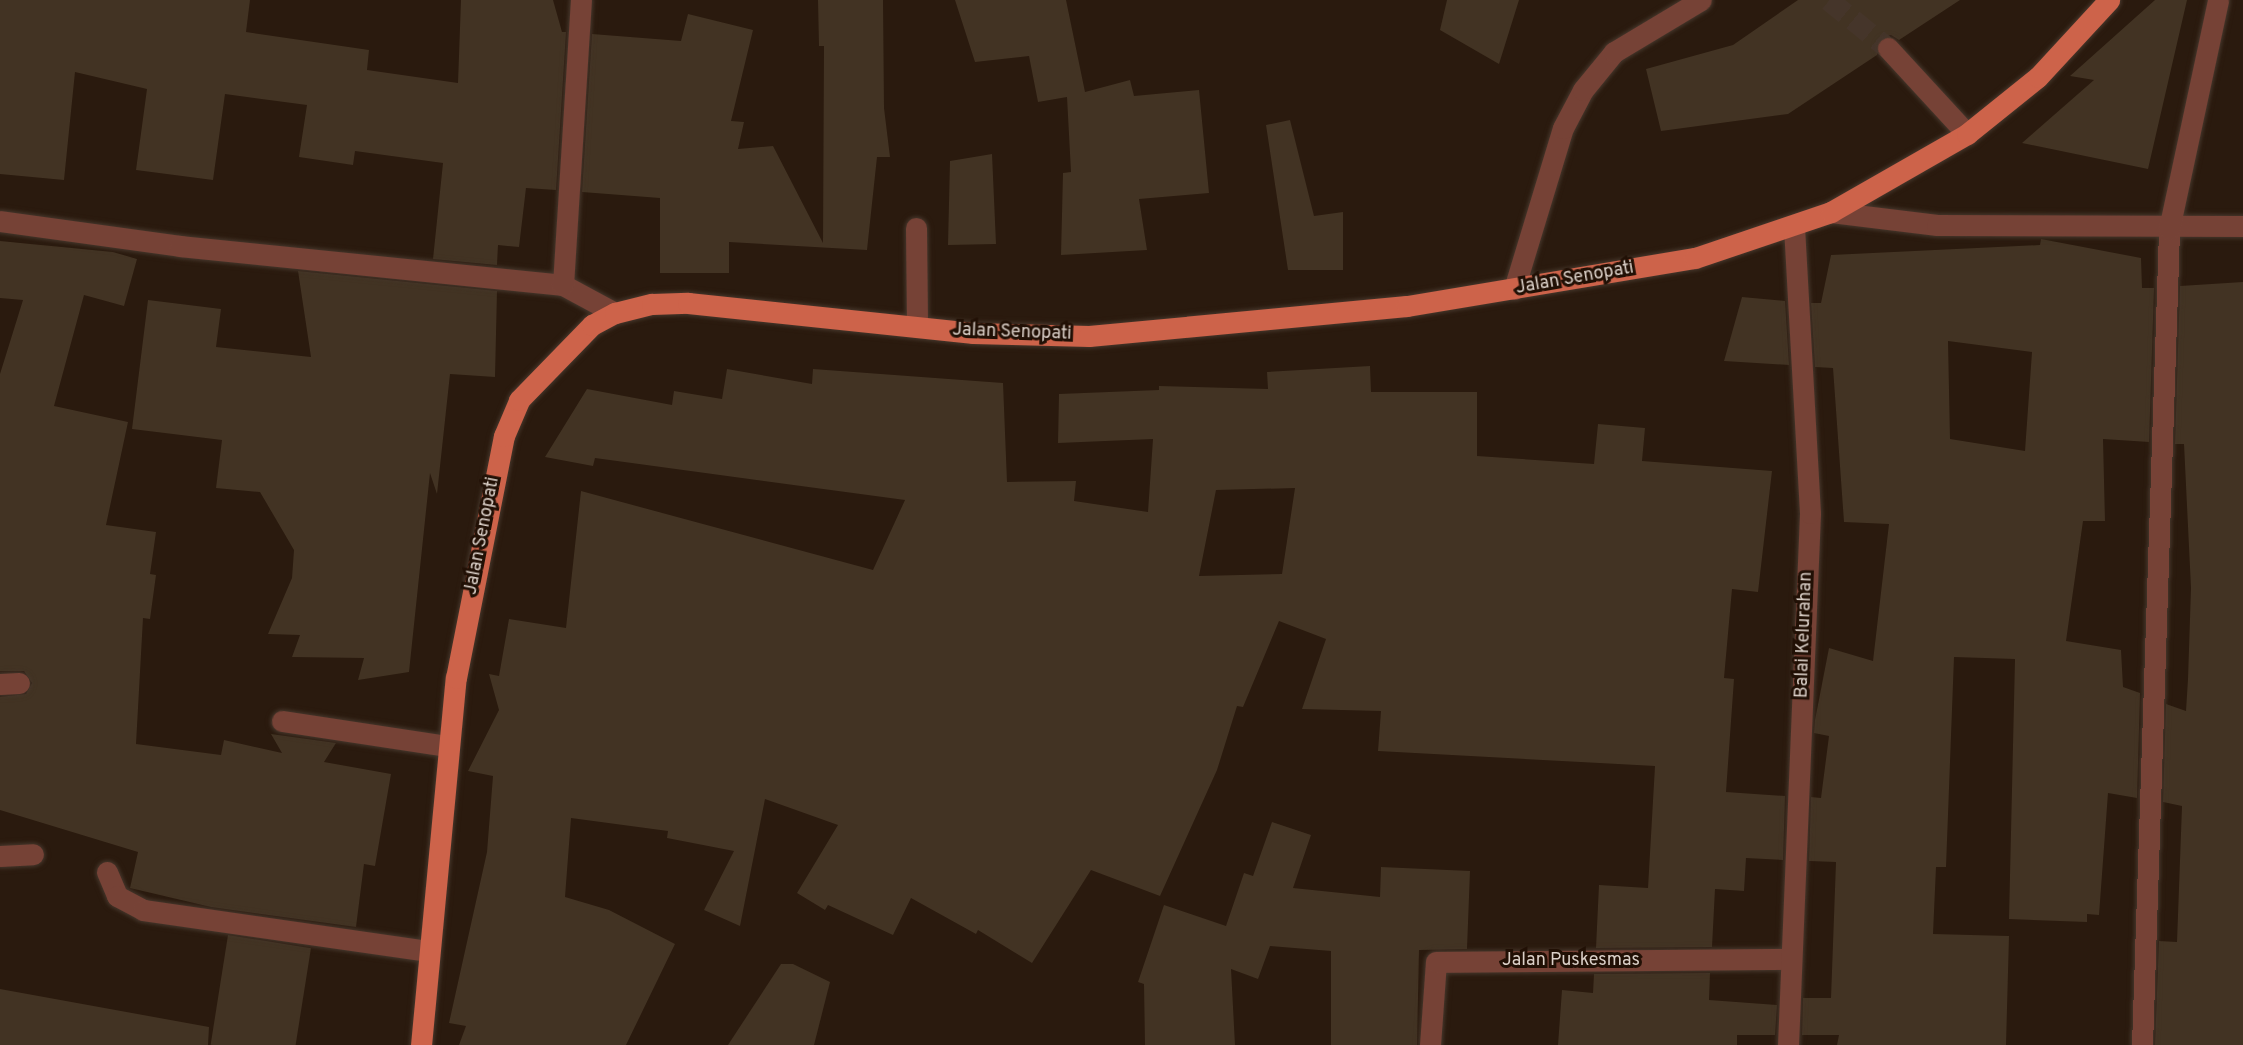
<!DOCTYPE html>
<html>
<head>
<meta charset="utf-8">
<style>
  body { margin:0 }
  #map { position:relative; width:2243px; height:1045px; overflow:hidden; background:#2a1a0e; font-family:Overpass,sans-serif }
  div>[style] { position:absolute }
  [style*='--x'] { left:calc(var(--x)*1px); top:calc(var(--y)*1px); width:calc(var(--w)*1px); rotate:calc(var(--a)*1deg) }
  .building>* { inset:0; background:#423323; transform-origin:0 0 }
  .minor-tunnel>* { height:21px; margin-top:-10.5px; transform-origin:0; background:repeating-linear-gradient(90deg,#45352a 0 21px,transparent 0 31px) }
  .roads { filter:drop-shadow(0 0 2px #46372c) drop-shadow(0 0 2px #46372c) }
  .minor>* { height:21px; margin:-10.5px; padding:0 10.5px; transform-origin:10.5px; border-radius:10.5px; background:#764236 }
  .major>* { height:21px; margin:-10.5px; padding:0 10.5px; transform-origin:10.5px; border-radius:10.5px; background:#cd634a }
  span { translate:-50% -50%; white-space:nowrap; text-align:center; line-height:1.15; -webkit-text-stroke:6px #211005; paint-order:stroke }
  .street-label { font-size:18px; color:#dbd0c8 }
</style>
</head>
<body>
<div id="map">
  <div class="building">
    <div style="clip-path:polygon(0 0,250px 0,246px 32px,369px 50px,367px 70px,458px 83px,461px 0,553px 0,562px 32px,566px 32px,556px 190px,526px 188px,519px 247px,498px 245px,497px 265px,433px 259px,443px 163px,355px 151px,353px 165px,299px 157px,307px 105px,225px 94px,213px 180px,136px 170px,147px 89px,75px 72px,64px 180px,0 174px)"></div>
    <div style="clip-path:polygon(818px 0,883px 0,884px 108px,890px 157px,877px 157px,867px 250px,729px 242px,729px 273px,660px 273px,660px 198px,582px 192px,592px 34px,681px 41px,688px 14px,753px 30px,731px 121px,744px 122px,738px 149px,773px 146px,823px 243px,824px 46px,819px 46px)"></div>
    <div style="clip-path:polygon(955px 0,1066px 0,1085px 92px,1130px 80px,1134px 96px,1199px 90px,1209px 193px,1139px 199px,1147px 250px,1061px 255px,1063px 173px,1071px 172px,1067px 97px,1038px 102px,1029px 56px,975px 62px)"></div>
    <div style="clip-path:polygon(1447px 0,1519px 0,1499px 64px,1440px 30px)"></div>
    <div style="clip-path:polygon(1798px 0,1960px 0,1899px 40px,1891px 35px,1880px 38px,1877px 55px,1788px 114px,1661px 131px,1646px 69px,1733px 45px)"></div>
    <div style="clip-path:polygon(2155px 0,2187px 0,2148px 169px,2022px 143px,2094px 80px,2070px 76px)"></div>
    <div style="clip-path:polygon(1290px 120px,1314px 216px,1343px 212px,1343px 270px,1288px 270px,1266px 125px)"></div>
    <div style="clip-path:polygon(992px 154px,996px 244px,948px 245px,950px 161px)"></div>
    <div style="clip-path:polygon(evenodd,2041px 239px,2141px 258px,2142px 288px,2154px 288px,2149px 442px,2103px 439px,2105px 521px,2083px 521px,2066px 641px,2121px 650px,2123px 687px,2140px 693px,2137px 798px,2108px 793px,2099px 915px,2087px 914px,2087px 922px,2009px 919px,2015px 659px,1954px 657px,1946px 867px,1936px 867px,1933px 934px,2009px 936px,2006px 1045px,1837px 1045px,1839px 1035px,1802px 1035px,1803px 998px,1831px 998px,1836px 862px,1809px 861px,1811px 797px,1821px 798px,1829px 736px,1814px 733px,1815px 720px,1829px 648px,1873px 661px,1889px 524px,1844px 522px,1833px 368px,1815px 367px,1811px 303px,1821px 303px,1831px 255px,2040px 245px,2041px 239px,1948px 341px,2032px 352px,2025px 451px,1950px 439px,1948px 341px)"></div>
    <div style="clip-path:polygon(0 241px,113px 252px,137px 259px,124px 306px,84px 295px,54px 406px,128px 422px,106px 525px,156px 532px,150px 574px,156px 575px,150px 619px,143px 618px,136px 744px,221px 755px,224px 740px,282px 753px,271px 734px,336px 743px,324px 762px,391px 774px,375px 866px,364px 864px,356px 927px,211px 907px,130px 888px,138px 852px,0 810px,0 697px,26px 694px,32px 683px,24px 671px,0 671px,0 374px,23px 300px,0 298px)"></div>
    <div style="clip-path:polygon(298px 271px,497px 291px,495px 377px,450px 374px,437px 494px,430px 473px,409px 672px,358px 680px,364px 658px,292px 657px,300px 635px,268px 634px,292px 578px,294px 550px,260px 492px,216px 488px,222px 440px,132px 429px,148px 300px,221px 309px,216px 347px,311px 357px)"></div>
    <div style="clip-path:polygon(2243px 282px,2243px 1045px,2155px 1045px,2159px 941px,2177px 942px,2182px 806px,2163px 802px,2166px 704px,2186px 711px,2188px 679px,2191px 588px,2184px 444px,2175px 444px,2180px 286px)"></div>
    <div style="clip-path:polygon(1742px 297px,1785px 301px,1789px 365px,1724px 361px)"></div>
    <div style="clip-path:polygon(evenodd,1370px 366px,1371px 392px,1477px 392px,1477px 456px,1594px 464px,1598px 424px,1645px 428px,1642px 461px,1772px 471px,1758px 592px,1732px 589px,1724px 678px,1734px 679px,1726px 792px,1785px 796px,1783px 860px,1746px 858px,1744px 891px,1715px 889px,1712px 947px,1596px 948px,1599px 885px,1648px 888px,1655px 766px,1378px 751px,1381px 711px,1302px 709px,1326px 639px,1279px 621px,1243px 707px,1237px 706px,1217px 770px,1160px 896px,1091px 870px,1032px 963px,978px 930px,976px 934px,911px 898px,893px 935px,828px 905px,825px 910px,797px 893px,838px 825px,765px 799px,740px 926px,704px 910px,734px 851px,667px 838px,668px 831px,571px 818px,565px 897px,609px 910px,675px 944px,626px 1045px,459px 1045px,466px 1026px,449px 1023px,487px 852px,493px 776px,468px 771px,499px 710px,489px 674px,499px 676px,509px 619px,566px 628px,581px 491px,873px 570px,905px 500px,595px 458px,593px 466px,545px 457px,587px 389px,672px 405px,674px 391px,722px 399px,727px 369px,812px 384px,813px 369px,1003px 383px,1007px 482px,1076px 481px,1074px 501px,1148px 512px,1153px 439px,1058px 443px,1059px 394px,1159px 390px,1159px 386px,1268px 389px,1267px 372px,1370px 366px,1295px 488px,1282px 574px,1199px 576px,1216px 490px,1295px 488px)"></div>
    <div style="clip-path:polygon(1272px 822px,1311px 835px,1293px 888px,1380px 897px,1381px 867px,1470px 871px,1467px 949px,1419px 950px,1417px 1045px,1331px 1045px,1331px 951px,1270px 946px,1258px 979px,1231px 969px,1235px 1045px,1145px 1045px,1144px 984px,1138px 982px,1164px 905px,1226px 926px,1244px 873px,1253px 876px)"></div>
    <div style="left:228px;top:935px;width:84px;height:111px;rotate:9deg"></div>
    <div style="clip-path:polygon(781px 964px,793px 964px,830px 982px,814px 1045px,728px 1045px)"></div>
    <div style="clip-path:polygon(1710px 973px,1709px 1000px,1777px 1005px,1775px 1035px,1737px 1035px,1737px 1045px,1558px 1045px,1562px 990px,1593px 993px,1594px 974px)"></div>
    <div style="clip-path:polygon(0 989px,209px 1027px,208px 1045px,0 1045px)"></div>
  </div>
  <div class="minor-tunnel">
    <div style="--x:1829;--y:0;--w:76;--a:39.1"></div>
  </div>
  <div class="roads">
    <div class="minor">
      <div style="--x:1888;--y:48;--w:117;--a:47.4"></div>
      <div style="--x:1831;--y:212;--w:107;--a:7"></div>
      <div style="--x:1937;--y:225;--w:306;--a:0.2"></div>
      <div style="--x:0;--y:221;--w:182;--a:7.9"></div>
      <div style="--x:180;--y:246;--w:385;--a:5.8"></div>
      <div style="--x:563;--y:285;--w:59;--a:28.3"></div>
      <div style="--x:916;--y:228;--w:99;--a:89.4"></div>
      <div style="--x:563;--y:285;--w:286;--a:-86.4"></div>
      <div style="--x:1514;--y:289;--w:168;--a:-73.1"></div>
      <div style="--x:1563;--y:128;--w:43;--a:-62.2"></div>
      <div style="--x:1583;--y:90;--w:49;--a:-50.8"></div>
      <div style="--x:1614;--y:52;--w:101;--a:-30.9"></div>
      <div style="--x:0;--y:684;--w:19;--a:-3"></div>
      <div style="--x:282;--y:721;--w:167;--a:8.6"></div>
      <div style="--x:0;--y:856;--w:33;--a:-3"></div>
      <div style="--x:107;--y:872;--w:26;--a:67"></div>
      <div style="--x:117;--y:896;--w:30;--a:28"></div>
      <div style="--x:143;--y:910;--w:287;--a:8.2"></div>
      <div style="--x:1430;--y:1045;--w:83;--a:-85.9"></div>
      <div style="--x:1436;--y:962;--w:354;--a:-0.5"></div>
      <div style="--x:1788;--y:1045;--w:532;--a:-87.63"></div>
      <div style="--x:1810;--y:513;--w:288;--a:-93.2"></div>
      <div style="--x:2142;--y:1045;--w:816;--a:-88.1"></div>
      <div style="--x:2169;--y:229;--w:234;--a:-77.9"></div>
    </div>
    <div class="major">
      <div style="--x:421;--y:1045;--w:369;--a:-84.6"></div>
      <div style="--x:456;--y:678;--w:247;--a:-78.8"></div>
      <div style="--x:504;--y:436;--w:39;--a:-67"></div>
      <div style="--x:519;--y:400;--w:105;--a:-45.8"></div>
      <div style="--x:592;--y:325;--w:26;--a:-28"></div>
      <div style="--x:615;--y:313;--w:38;--a:-14"></div>
      <div style="--x:652;--y:304;--w:36;--a:-2"></div>
      <div style="--x:688;--y:303;--w:287;--a:6"></div>
      <div style="--x:973;--y:333;--w:116;--a:1.5"></div>
      <div style="--x:1089;--y:336;--w:319;--a:-5.4"></div>
      <div style="--x:1407;--y:306;--w:292;--a:-9.5"></div>
      <div style="--x:1695;--y:258;--w:144;--a:-18.7"></div>
      <div style="--x:1831;--y:212;--w:157;--a:-29.8"></div>
      <div style="--x:1967;--y:134;--w:91;--a:-38.8"></div>
      <div style="--x:2038;--y:77;--w:105;--a:-47.3"></div>
    </div>
  </div>
  <div class="street-label">
    <span style="left:1575px;top:279px;rotate:-10deg">Jalan Senopati</span>
    <span style="left:1012px;top:333px;rotate:2deg">Jalan Senopati</span>
    <span style="left:483px;top:536px;rotate:-79deg">Jalan Senopati</span>
    <span style="left:1805px;top:635px;rotate:-88deg">Balai Kelurahan</span>
    <span style="left:1571px;top:961px">Jalan Puskesmas</span>
  </div>
</div>
</body>
</html>
